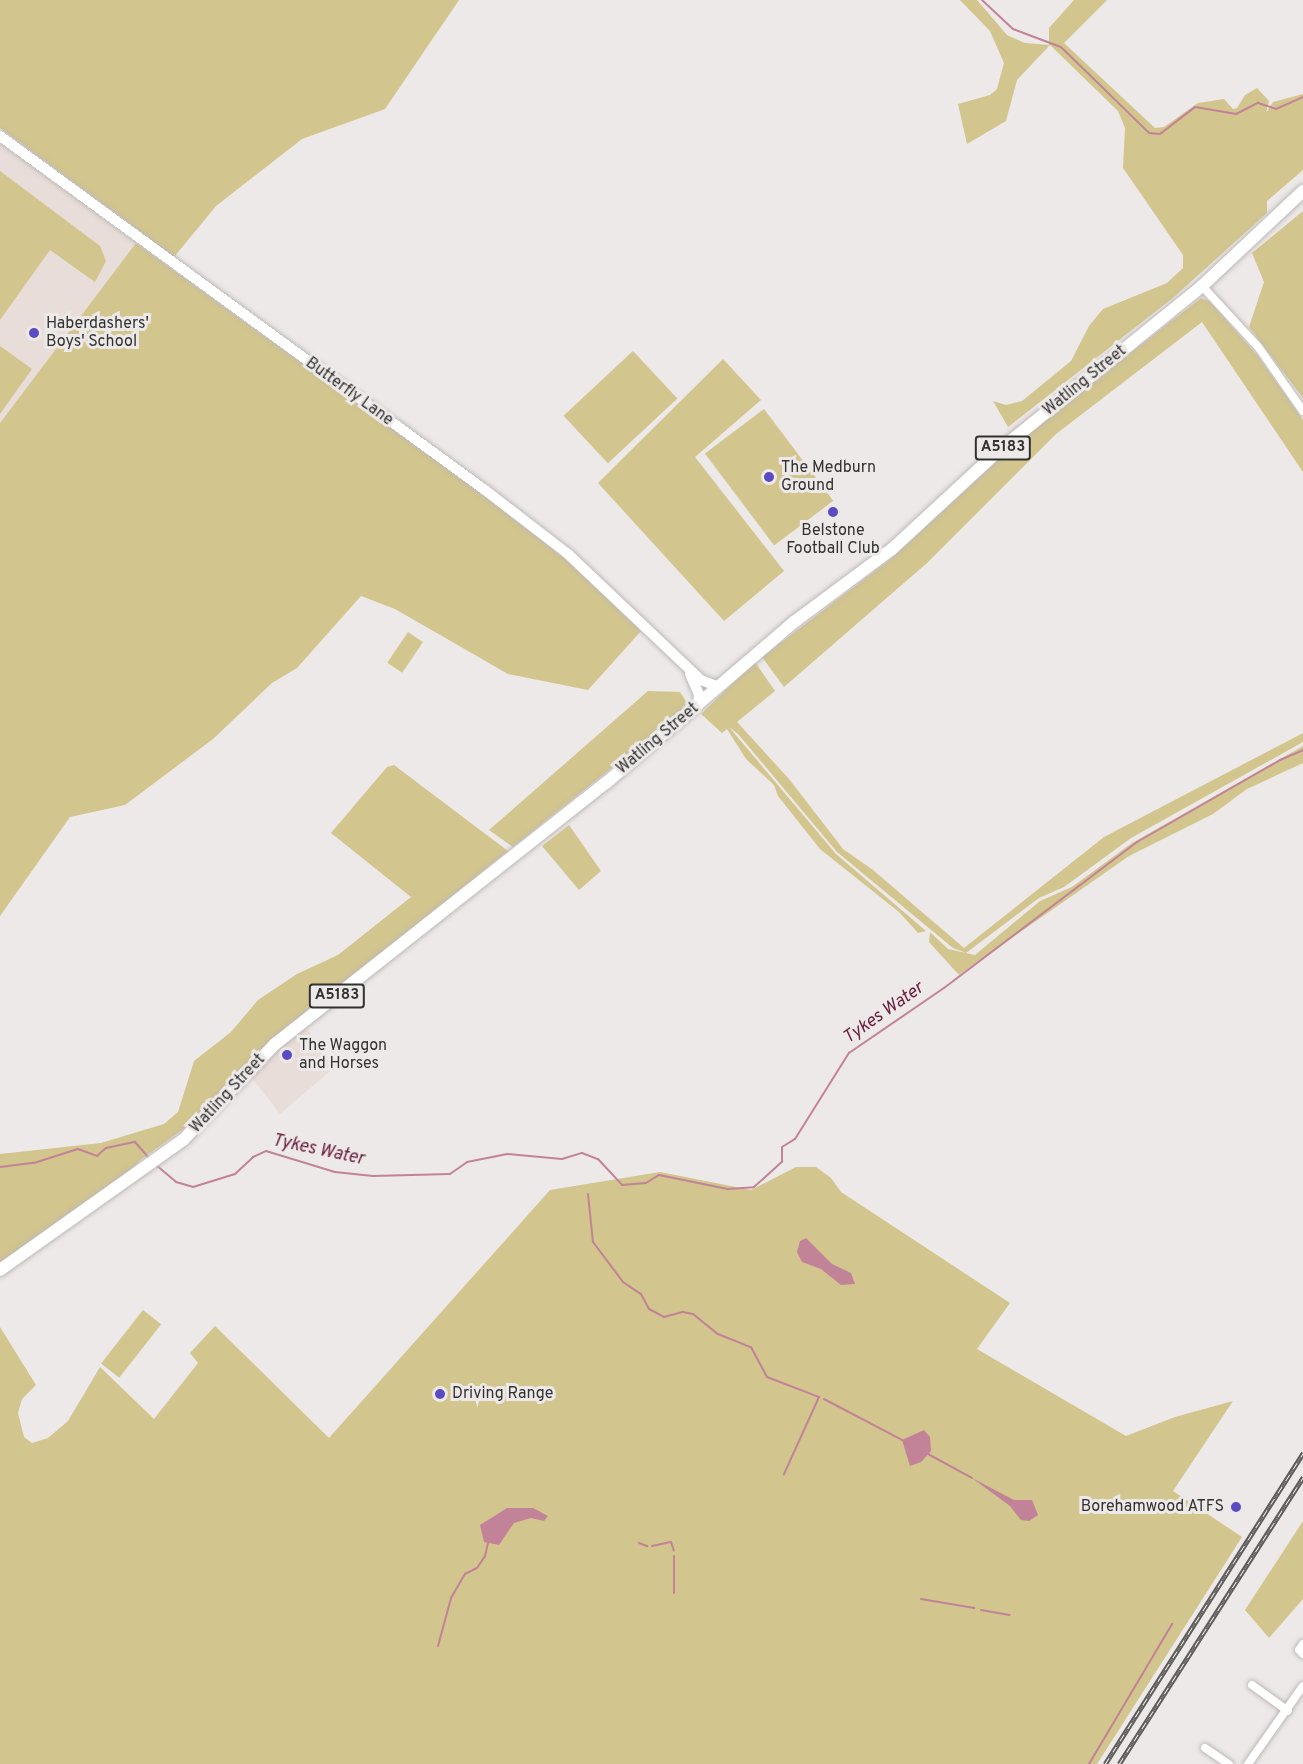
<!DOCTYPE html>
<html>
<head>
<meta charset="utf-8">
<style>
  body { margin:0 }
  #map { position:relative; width:1303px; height:1764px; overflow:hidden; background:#ede9e8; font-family:Overpass,sans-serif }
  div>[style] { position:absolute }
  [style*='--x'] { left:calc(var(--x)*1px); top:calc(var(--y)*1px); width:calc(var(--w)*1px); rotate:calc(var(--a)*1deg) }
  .built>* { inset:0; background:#e8ddd8 }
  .green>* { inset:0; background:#d2c58d; transform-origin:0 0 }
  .water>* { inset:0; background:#c28398 }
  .stream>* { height:2px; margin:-1px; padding:0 1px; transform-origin:1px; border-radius:1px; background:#c28398 }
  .roads { filter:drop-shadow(0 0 2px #bdb9b8) drop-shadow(0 0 2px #bdb9b8) }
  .minor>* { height:8px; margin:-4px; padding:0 4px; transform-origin:4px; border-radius:4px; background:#fff }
  .tertiary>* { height:10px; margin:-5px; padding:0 5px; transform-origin:5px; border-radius:5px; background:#fff }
  .primary>* { height:12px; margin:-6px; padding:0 6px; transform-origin:6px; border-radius:6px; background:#fff }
  .rail>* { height:4.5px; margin-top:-2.25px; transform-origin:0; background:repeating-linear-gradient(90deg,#ede9e8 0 7px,#5d5c5b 0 14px); box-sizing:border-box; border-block:2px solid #5d5c5b }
  .dots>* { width:16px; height:16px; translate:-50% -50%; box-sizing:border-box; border:3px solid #ede9e8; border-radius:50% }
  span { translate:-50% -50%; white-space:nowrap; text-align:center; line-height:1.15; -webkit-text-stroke:6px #ede9e8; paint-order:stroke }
  .shield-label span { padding:2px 4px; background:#ede9e8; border:2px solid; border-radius:4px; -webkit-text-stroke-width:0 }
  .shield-label { font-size:15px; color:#333231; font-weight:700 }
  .poi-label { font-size:16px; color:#333231 }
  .left { translate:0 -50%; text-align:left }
  .right { translate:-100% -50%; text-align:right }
  .street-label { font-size:16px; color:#333231 }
  .water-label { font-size:18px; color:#6a1e3f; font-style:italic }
</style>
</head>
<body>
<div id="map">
  <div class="built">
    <div style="clip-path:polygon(0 143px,136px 243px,0 423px)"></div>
    <div style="clip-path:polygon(306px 1028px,336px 1066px,280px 1114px,252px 1078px,273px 1054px)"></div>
  </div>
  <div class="green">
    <div style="clip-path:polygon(0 0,459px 0,385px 109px,302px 139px,216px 206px,174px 257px,0 128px)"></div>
    <div style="clip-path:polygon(960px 0,977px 0,1007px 35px,1025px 43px,1049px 45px,1049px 28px,1074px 0,1107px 0,1064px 43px,1155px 128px,1164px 127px,1198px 103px,1224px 99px,1233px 109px,1237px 108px,1245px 95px,1257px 88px,1269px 101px,1266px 113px,1273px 102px,1303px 94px,1303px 170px,1267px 201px,1267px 213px,1174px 297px,1008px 427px,993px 401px,1006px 405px,1022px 401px,1071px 361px,1089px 326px,1103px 309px,1167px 283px,1183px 268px,1183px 255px,1123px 168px,1125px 128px,1118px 111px,1050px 45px,1017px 80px,1006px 121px,967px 144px,958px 104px,990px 95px,997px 89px,1004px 63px,990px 31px)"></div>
    <div style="clip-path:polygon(0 171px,100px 246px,106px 261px,95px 282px,50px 250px,0 320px)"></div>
    <div style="clip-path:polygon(1303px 211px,1303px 398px,1249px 327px,1264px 282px,1252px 253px)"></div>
    <div style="clip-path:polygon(136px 243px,489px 499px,565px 559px,641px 631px,588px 690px,508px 674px,395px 609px,361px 596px,297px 668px,272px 683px,213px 739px,125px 805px,70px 817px,0 916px,0 423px)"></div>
    <div style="clip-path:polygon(1201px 298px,1209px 301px,1258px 356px,1303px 420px,1303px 472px,1202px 322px,1056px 434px,927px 563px,784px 687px,762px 657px,892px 558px,1023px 437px)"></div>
    <div style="clip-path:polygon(0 346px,32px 369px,0 414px)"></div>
    <div style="left:633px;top:351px;width:65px;height:95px;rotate:47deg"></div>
    <div style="clip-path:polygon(723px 359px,761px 400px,695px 457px,784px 571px,724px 621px,598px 483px)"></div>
    <div style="left:764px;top:409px;width:115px;height:74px;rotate:53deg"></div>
    <div style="left:408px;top:632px;width:18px;height:37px;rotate:34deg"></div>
    <div style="clip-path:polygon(755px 662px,775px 691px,737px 722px,789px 779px,843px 849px,873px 870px,964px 948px,1104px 837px,1303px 733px,1303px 742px,1131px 838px,1064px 887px,1039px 898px,966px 953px,953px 948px,837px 852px,738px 734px,729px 727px,836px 854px,926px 931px,918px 933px,899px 912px,820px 849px,778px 796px,774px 785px,746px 759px,727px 729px,722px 733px,701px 714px)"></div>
    <div style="clip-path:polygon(648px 691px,680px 692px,689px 706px,513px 847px,489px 830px)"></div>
    <div style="clip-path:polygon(1303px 746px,1303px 763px,1247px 789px,1213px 814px,1129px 856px,959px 975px,929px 942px,930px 932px,948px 949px,975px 955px,1040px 901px,1072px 887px,1132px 843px)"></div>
    <div style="clip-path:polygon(394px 765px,508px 851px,401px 937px,189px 1125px,139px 1161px,125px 1177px,0 1263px,0 1154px,101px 1143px,164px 1124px,178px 1112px,194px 1061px,231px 1032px,258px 1000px,297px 974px,338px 955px,411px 897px,331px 833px,387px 767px)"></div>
    <div style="clip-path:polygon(569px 825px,601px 871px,579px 890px,542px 846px)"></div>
    <div style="clip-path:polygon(796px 1167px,816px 1167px,831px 1178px,841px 1192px,1010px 1303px,977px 1349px,1126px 1436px,1175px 1417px,1233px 1401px,1173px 1491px,1242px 1537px,1097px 1764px,0 1764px,0 1327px,36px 1385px,22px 1399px,18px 1413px,24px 1437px,32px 1443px,48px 1438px,68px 1421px,100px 1367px,154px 1419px,198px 1363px,190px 1353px,215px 1326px,329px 1438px,550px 1190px,660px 1172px,751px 1190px)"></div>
    <div style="left:143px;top:1310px;width:23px;height:68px;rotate:38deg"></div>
    <div style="clip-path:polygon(1303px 1521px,1303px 1599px,1269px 1638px,1245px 1610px)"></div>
  </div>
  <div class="water">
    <div style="clip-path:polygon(806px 1238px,832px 1264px,851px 1273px,855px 1284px,841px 1285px,821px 1269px,802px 1262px,797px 1252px,800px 1241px)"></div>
    <div style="clip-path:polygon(924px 1430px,930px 1437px,931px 1451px,921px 1462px,910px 1466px,902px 1440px)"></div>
    <div style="clip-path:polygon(972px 1478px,1014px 1500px,1032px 1500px,1038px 1515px,1029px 1521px,1021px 1520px,1010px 1506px)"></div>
    <div style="clip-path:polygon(507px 1508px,533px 1508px,548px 1516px,544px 1521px,531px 1518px,514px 1523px,499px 1545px,484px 1542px,480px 1525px)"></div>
  </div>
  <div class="stream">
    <div style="--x:982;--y:0;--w:42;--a:43.1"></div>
    <div style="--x:1013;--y:29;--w:51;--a:20.6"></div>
    <div style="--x:1061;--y:47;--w:123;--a:44.3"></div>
    <div style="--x:1149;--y:133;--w:11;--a:5"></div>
    <div style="--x:1160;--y:134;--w:44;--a:-37.6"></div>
    <div style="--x:1195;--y:107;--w:42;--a:9.7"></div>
    <div style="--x:1236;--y:114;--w:25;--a:-27"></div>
    <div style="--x:1258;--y:103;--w:19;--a:18"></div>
    <div style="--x:1276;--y:109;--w:30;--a:-24"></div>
    <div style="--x:156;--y:1165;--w:26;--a:40"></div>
    <div style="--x:176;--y:1182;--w:18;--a:16"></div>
    <div style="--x:193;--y:1187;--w:44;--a:-17.2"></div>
    <div style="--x:235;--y:1174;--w:25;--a:-43"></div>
    <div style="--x:253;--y:1157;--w:14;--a:-25"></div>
    <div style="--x:266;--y:1151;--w:72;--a:16.9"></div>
    <div style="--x:335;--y:1172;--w:38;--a:6"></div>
    <div style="--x:373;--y:1176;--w:77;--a:-1.5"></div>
    <div style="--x:450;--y:1174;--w:21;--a:-35"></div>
    <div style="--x:467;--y:1162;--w:41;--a:-11.3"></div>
    <div style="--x:507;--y:1154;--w:55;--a:5.2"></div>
    <div style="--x:562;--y:1159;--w:21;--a:-17"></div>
    <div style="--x:582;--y:1153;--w:17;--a:21"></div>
    <div style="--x:598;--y:1159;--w:35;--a:47"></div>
    <div style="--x:622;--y:1185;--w:24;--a:-5"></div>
    <div style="--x:646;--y:1183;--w:15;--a:-32"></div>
    <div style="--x:659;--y:1175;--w:70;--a:11.5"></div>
    <div style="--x:728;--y:1189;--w:26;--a:-4"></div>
    <div style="--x:754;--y:1187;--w:38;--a:-42"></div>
    <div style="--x:782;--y:1162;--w:15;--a:-90"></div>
    <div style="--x:782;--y:1147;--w:15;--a:-32"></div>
    <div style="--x:795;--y:1139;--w:102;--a:-57.9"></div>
    <div style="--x:849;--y:1053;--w:115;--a:-34.4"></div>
    <div style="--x:944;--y:988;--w:242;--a:-37.1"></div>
    <div style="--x:1137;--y:842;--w:165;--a:-29.8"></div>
    <div style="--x:1280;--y:760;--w:25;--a:-23"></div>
    <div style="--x:0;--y:1167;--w:34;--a:-7"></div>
    <div style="--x:34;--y:1163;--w:46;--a:-17.7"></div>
    <div style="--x:78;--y:1149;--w:20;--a:20"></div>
    <div style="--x:97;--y:1156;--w:12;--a:-42"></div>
    <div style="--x:106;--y:1148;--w:30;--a:-12"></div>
    <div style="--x:135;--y:1142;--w:23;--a:49"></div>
    <div style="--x:588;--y:1194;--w:48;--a:84.1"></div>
    <div style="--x:593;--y:1242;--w:50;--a:53.1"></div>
    <div style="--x:623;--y:1282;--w:22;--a:34"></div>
    <div style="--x:641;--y:1294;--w:17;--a:62"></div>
    <div style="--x:649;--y:1309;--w:17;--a:28"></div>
    <div style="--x:664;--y:1317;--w:20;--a:-15"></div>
    <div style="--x:683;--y:1312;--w:10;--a:11"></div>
    <div style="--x:693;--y:1314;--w:32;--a:39"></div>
    <div style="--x:718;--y:1334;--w:35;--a:22"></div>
    <div style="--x:751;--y:1347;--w:34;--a:62"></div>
    <div style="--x:767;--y:1377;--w:56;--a:21"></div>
    <div style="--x:819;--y:1397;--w:85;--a:114.4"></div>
    <div style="--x:824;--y:1399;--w:88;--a:27.7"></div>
    <div style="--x:928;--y:1454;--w:50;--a:28.6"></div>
    <div style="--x:639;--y:1543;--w:9;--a:21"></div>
    <div style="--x:652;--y:1546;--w:19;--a:-12"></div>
    <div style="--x:671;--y:1542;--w:9;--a:72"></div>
    <div style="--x:674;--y:1593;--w:37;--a:-90"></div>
    <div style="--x:921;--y:1599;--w:54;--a:9.6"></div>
    <div style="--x:981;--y:1610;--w:29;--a:10"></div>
    <div style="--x:438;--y:1646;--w:50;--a:-74.8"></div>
    <div style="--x:451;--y:1598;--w:28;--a:-60"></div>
    <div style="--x:465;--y:1574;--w:13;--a:-27"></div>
    <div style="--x:477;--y:1568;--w:14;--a:-56"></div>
    <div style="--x:485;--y:1556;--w:13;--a:-77"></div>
    <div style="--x:1089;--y:1764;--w:163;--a:-59.3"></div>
  </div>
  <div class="roads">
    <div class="minor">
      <div style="--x:1202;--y:286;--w:84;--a:47.4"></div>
      <div style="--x:1259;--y:348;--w:77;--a:55.1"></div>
      <div style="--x:1303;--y:1644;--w:7;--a:124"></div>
      <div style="--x:1299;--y:1650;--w:6;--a:45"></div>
      <div style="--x:1252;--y:1685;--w:44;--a:35.8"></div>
      <div style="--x:1205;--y:1748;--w:29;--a:34"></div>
      <div style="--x:1248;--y:1764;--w:95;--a:-54.8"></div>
    </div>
    <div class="tertiary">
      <div style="--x:0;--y:136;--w:600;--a:36.13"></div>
      <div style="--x:485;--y:490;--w:105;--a:37.6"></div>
      <div style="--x:568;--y:554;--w:183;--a:43.5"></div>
      <div style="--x:701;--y:680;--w:19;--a:21"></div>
      <div style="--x:690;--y:674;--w:22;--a:66"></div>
      <div style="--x:699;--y:694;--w:12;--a:95"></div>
    </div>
    <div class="primary">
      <div style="--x:0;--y:1270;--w:224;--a:-35.4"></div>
      <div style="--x:183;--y:1140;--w:133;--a:-46.2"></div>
      <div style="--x:275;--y:1044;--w:422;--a:-38.3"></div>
      <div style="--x:606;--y:783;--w:248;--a:-40.6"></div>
      <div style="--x:794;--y:622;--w:122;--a:-36.7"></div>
      <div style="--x:892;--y:549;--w:142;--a:-42.7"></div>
      <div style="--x:996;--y:453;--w:265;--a:-39"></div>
      <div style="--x:1202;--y:286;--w:139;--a:-43.2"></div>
    </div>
  </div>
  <div class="rail">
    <div style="--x:1105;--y:1764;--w:369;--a:-57.5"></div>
    <div style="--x:1119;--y:1764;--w:341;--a:-57.3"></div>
  </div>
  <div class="dots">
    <div style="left:34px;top:333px;background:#5a4bc3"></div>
    <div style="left:769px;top:477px;background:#5a4bc3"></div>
    <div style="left:833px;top:512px;background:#5a4bc3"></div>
    <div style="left:287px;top:1055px;background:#5a4bc3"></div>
    <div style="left:440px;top:1394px;background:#5a4bc3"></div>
    <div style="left:1236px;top:1507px;background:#5a4bc3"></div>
  </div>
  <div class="shield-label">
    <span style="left:1003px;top:448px">A5183</span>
    <span style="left:337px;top:996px">A5183</span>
  </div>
  <div class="poi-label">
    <span class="left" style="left:46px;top:333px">Haberdashers'<br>Boys' School</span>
    <span class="left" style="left:781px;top:477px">The Medburn<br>Ground</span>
    <span style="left:833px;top:540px">Belstone<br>Football Club</span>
    <span class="left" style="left:299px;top:1055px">The Waggon<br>and Horses</span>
    <span class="left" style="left:452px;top:1394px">Driving Range</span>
    <span class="right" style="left:1224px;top:1507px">Borehamwood ATFS</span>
  </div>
  <div class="street-label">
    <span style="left:1085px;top:381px;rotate:-39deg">Watling Street</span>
    <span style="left:349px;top:392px;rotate:36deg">Butterfly Lane</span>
    <span style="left:658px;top:739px;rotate:-40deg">Watling Street</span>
    <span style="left:228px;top:1094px;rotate:-47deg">Watling Street</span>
  </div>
  <div class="water-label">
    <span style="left:884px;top:1014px;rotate:-35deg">Tykes Water</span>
    <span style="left:318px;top:1151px;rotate:12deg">Tykes Water</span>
  </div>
</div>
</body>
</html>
